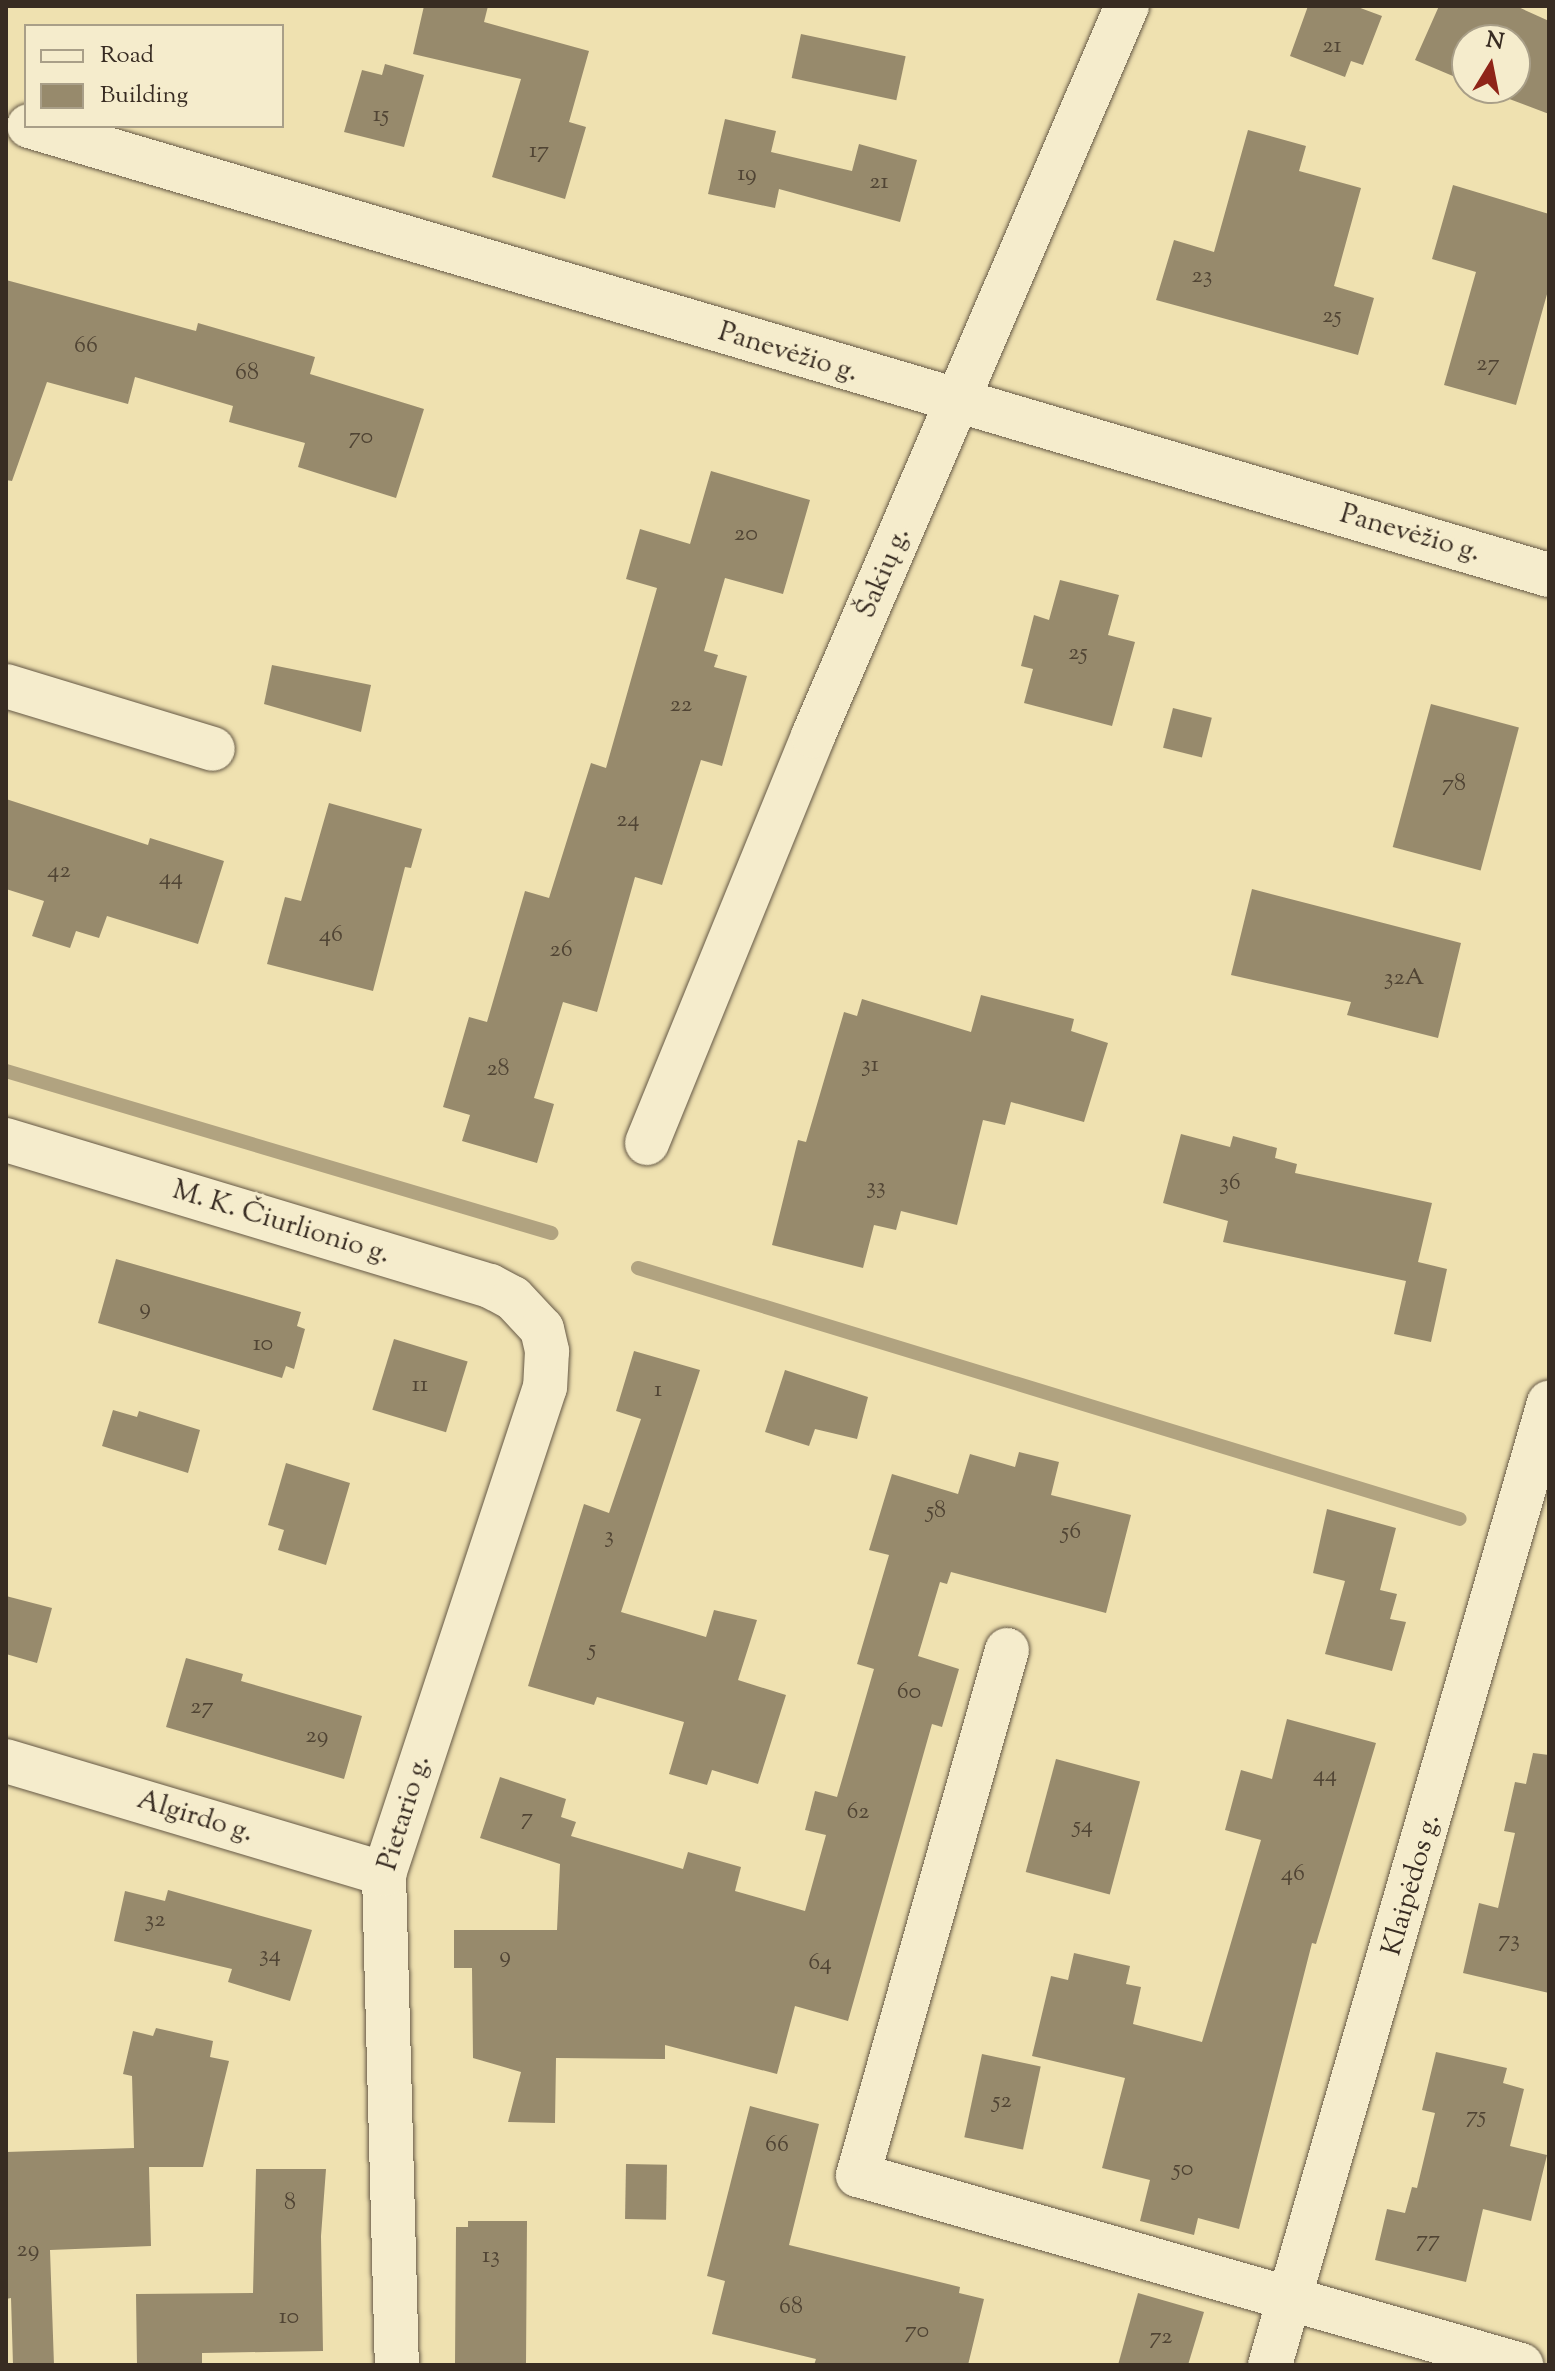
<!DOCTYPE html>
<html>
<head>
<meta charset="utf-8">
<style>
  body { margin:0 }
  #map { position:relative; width:1555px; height:2371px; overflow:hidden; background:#efe1b0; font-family:"Sorts Mill Goudy",serif }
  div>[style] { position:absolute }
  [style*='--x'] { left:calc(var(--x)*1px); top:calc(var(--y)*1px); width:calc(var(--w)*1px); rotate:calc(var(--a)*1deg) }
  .stream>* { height:14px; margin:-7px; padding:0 7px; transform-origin:7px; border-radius:7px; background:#b1a380 }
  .building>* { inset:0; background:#978a6c; transform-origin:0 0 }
  .roads { filter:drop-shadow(0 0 2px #665946) drop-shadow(0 0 2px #665946) }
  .street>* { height:44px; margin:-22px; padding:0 22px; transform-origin:22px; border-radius:22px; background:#f5eccc }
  span { translate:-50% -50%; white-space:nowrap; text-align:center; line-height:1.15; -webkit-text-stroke:7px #f5eccc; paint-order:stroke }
  .number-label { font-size:24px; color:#504434 }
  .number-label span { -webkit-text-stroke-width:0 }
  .street-label { font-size:28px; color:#382c22 }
  .frame { position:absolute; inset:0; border:8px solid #382c22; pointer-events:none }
  .legend { position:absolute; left:24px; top:24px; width:260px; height:104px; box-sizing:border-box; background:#f5eccc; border:2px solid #a99f88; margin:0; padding:10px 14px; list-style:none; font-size:24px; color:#382c22 }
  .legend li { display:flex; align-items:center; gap:16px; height:40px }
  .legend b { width:40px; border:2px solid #a99f88 }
  .north { position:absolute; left:1451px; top:24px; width:80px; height:80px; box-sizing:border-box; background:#f5eccc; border:2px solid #a99f88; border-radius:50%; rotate:10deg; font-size:22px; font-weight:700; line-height:32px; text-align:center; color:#382c22 }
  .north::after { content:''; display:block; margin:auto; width:28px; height:36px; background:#8f2418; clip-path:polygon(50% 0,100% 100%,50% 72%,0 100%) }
</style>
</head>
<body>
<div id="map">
  <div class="stream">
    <div style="--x:6;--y:1071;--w:569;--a:16.55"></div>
    <div style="--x:638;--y:1268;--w:859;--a:16.98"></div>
  </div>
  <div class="building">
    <div style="clip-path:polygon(424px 6px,488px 6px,484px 22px,589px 51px,569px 122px,586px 127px,565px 199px,492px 177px,521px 79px,413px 54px)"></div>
    <div style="clip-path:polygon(1308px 6px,1355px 6px,1382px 16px,1363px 65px,1351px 61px,1345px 77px,1290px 56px)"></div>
    <div style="clip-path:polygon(1439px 6px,1516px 6px,1549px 21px,1549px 114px,1480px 88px,1515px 88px,1515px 40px,1467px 40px,1467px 82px,1415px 60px)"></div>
    <div style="left:801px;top:34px;width:107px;height:45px;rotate:12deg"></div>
    <div style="clip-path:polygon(385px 64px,424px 75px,404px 147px,344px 132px,362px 70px,382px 75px)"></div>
    <div style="clip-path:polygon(725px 119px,776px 131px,771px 152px,852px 171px,859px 144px,917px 160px,900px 222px,779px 189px,775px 208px,708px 194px)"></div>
    <div style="clip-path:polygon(1248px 130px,1306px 146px,1299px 171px,1361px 188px,1334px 286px,1374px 298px,1358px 355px,1156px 300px,1174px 240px,1214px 252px)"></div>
    <div style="clip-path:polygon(1453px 185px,1549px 214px,1549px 287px,1516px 405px,1444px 385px,1476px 272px,1432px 259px)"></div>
    <div style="clip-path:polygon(6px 280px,196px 331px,198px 323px,315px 357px,310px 374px,424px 409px,396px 498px,298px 467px,305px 443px,229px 422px,233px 406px,135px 377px,128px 404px,47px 382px,12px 481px,6px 480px)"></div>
    <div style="clip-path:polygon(711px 471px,810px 500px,783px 594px,725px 578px,704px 651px,718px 655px,714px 667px,747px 676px,722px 766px,701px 760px,662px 885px,635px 877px,597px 1012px,563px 1002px,534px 1098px,554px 1104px,537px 1163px,462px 1141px,470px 1115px,443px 1107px,469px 1017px,487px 1022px,525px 891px,549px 898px,591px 763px,606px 768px,657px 588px,626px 579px,640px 529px,690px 544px)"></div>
    <div style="clip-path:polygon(1060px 580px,1119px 595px,1108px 635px,1135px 642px,1112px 726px,1024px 703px,1033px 669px,1021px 666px,1034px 615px,1049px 620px)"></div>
    <div style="clip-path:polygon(272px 665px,371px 685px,361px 732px,264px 704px)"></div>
    <div style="left:1431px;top:704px;width:91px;height:148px;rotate:15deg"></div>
    <div style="left:1173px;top:708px;width:40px;height:41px;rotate:14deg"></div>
    <div style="clip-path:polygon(6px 799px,148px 845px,150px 838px,224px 861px,198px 944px,107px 916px,99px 938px,76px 931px,70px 948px,32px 936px,44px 901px,6px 889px)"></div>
    <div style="clip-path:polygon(329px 803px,422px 829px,411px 868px,405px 867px,373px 991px,267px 964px,285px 897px,301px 901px)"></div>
    <div style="clip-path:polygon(1252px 889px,1461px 943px,1438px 1038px,1347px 1015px,1351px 1002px,1231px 975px)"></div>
    <div style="clip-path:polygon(981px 995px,1074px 1019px,1071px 1031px,1108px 1043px,1084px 1122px,1011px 1102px,1005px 1125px,983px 1120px,957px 1225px,901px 1211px,896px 1230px,874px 1225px,863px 1268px,772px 1245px,798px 1140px,806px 1142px,844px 1012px,857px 1016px,862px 999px,971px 1032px)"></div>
    <div style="clip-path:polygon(1181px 1134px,1230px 1147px,1233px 1136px,1277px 1148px,1275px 1158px,1297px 1164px,1295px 1173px,1432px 1203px,1418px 1262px,1447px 1269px,1431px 1342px,1394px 1334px,1406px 1281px,1223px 1242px,1228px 1221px,1163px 1203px)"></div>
    <div style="clip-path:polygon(116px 1259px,301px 1312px,297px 1326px,305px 1329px,294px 1369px,286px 1366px,282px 1378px,98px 1323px)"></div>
    <div style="left:394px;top:1339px;width:77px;height:74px;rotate:17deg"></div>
    <div style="clip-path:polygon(634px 1351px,700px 1370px,621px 1612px,706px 1637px,714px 1610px,757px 1620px,738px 1680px,786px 1695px,758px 1784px,712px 1770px,707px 1785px,669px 1774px,684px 1722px,597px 1697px,594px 1705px,528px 1686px,584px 1504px,609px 1513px,641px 1419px,616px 1411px)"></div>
    <div style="clip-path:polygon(785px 1370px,868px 1397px,857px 1439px,815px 1429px,809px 1446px,765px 1432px)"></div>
    <div style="clip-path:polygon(113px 1410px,137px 1417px,139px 1411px,200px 1430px,188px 1473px,102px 1446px)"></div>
    <div style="clip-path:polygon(1019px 1452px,1059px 1462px,1051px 1495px,1131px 1515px,1106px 1613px,951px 1572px,947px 1584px,940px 1582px,918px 1656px,959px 1669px,942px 1727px,932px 1724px,848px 2021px,795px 2006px,777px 2074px,665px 2045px,665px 2059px,556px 2058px,555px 2123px,508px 2122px,521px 2072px,473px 2058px,472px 1968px,454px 1968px,454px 1930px,557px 1930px,560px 1864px,480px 1838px,500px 1777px,566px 1799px,561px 1817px,576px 1822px,571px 1836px,683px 1869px,688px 1852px,741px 1867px,735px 1891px,805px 1911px,826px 1835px,805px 1830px,815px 1791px,837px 1797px,874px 1669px,857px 1664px,889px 1555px,869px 1550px,892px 1474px,958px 1494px,970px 1454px,1015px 1467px)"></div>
    <div style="clip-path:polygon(286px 1463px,350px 1483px,326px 1565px,278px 1550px,284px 1530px,268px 1525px)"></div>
    <div style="clip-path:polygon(1327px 1509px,1396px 1528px,1380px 1590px,1397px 1594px,1390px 1619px,1406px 1622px,1392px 1671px,1325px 1654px,1345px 1581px,1313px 1573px)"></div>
    <div style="clip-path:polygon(6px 1596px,52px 1608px,37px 1663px,6px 1654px)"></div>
    <div style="clip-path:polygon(186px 1658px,243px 1674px,241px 1681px,362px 1716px,344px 1779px,166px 1727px)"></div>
    <div style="clip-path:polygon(1287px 1719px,1376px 1743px,1316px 1944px,1312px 1943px,1239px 2229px,1198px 2218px,1194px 2235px,1140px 2221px,1150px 2180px,1102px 2168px,1125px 2078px,1032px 2056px,1051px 1976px,1068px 1980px,1074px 1953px,1130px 1966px,1126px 1984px,1141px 1987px,1133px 2024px,1202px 2042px,1261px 1840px,1225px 1830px,1241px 1770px,1272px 1779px)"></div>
    <div style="clip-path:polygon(1533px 1753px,1549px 1755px,1549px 1993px,1463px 1973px,1479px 1903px,1498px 1908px,1515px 1833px,1504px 1831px,1515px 1782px,1526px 1784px)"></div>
    <div style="left:1056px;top:1759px;width:87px;height:117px;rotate:15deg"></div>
    <div style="clip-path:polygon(168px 1890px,312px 1930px,290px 2001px,228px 1982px,232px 1969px,114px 1941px,125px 1891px,165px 1901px)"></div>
    <div style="clip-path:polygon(156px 2028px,213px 2041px,210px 2057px,229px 2061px,203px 2167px,149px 2167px,151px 2246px,50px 2250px,54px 2365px,13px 2365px,11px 2298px,6px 2299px,6px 2152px,134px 2148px,132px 2076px,123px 2074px,133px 2031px,153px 2036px)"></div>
    <div style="clip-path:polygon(1436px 2052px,1507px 2068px,1503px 2083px,1524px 2089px,1510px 2146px,1547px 2155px,1531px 2221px,1483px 2209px,1466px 2282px,1375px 2260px,1387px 2209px,1405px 2213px,1412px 2187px,1417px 2188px,1435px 2113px,1422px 2110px)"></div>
    <div style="left:982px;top:2054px;width:60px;height:85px;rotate:12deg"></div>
    <div style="clip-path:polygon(750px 2106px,819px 2124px,789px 2245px,960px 2287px,959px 2293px,984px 2299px,968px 2365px,814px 2365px,816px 2359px,712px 2334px,725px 2281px,707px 2276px)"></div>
    <div style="left:626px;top:2164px;width:41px;height:55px;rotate:1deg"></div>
    <div style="clip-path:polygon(256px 2169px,326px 2169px,321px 2236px,323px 2351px,202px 2353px,202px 2365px,137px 2365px,136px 2294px,253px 2293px)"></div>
    <div style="clip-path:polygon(468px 2221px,527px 2221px,526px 2365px,455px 2365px,456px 2227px,468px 2227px)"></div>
    <div style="clip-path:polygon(1138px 2293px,1204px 2312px,1188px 2365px,1118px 2365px)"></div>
  </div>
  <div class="roads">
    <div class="street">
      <div style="--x:29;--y:126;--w:1585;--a:16.46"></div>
      <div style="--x:6;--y:686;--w:216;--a:16.9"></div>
      <div style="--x:6;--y:1140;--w:506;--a:16.79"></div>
      <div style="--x:490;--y:1286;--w:26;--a:28"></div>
      <div style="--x:513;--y:1298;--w:42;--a:46.9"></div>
      <div style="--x:542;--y:1329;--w:23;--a:77"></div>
      <div style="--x:547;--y:1351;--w:36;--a:93"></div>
      <div style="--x:545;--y:1387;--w:513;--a:108.29"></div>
      <div style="--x:384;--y:1874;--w:491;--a:88.5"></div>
      <div style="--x:647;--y:1143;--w:440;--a:-67.8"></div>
      <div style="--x:813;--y:736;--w:795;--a:-66.73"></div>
      <div style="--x:1007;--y:1650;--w:546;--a:105.84"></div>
      <div style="--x:858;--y:2175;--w:690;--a:15.99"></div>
      <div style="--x:6;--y:1761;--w:395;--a:16.6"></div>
      <div style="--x:1270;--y:2365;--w:1002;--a:-73.83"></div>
    </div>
  </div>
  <div class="number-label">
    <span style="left:1332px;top:47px">21</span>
    <span style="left:381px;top:116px">15</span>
    <span style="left:539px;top:152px">17</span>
    <span style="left:747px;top:175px">19</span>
    <span style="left:879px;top:183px">21</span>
    <span style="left:1202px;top:277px">23</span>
    <span style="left:1332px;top:317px">25</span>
    <span style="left:86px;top:347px">66</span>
    <span style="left:1488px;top:365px">27</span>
    <span style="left:247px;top:374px">68</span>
    <span style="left:361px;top:438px">70</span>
    <span style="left:746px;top:535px">20</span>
    <span style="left:1078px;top:654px">25</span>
    <span style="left:681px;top:706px">22</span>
    <span style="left:1454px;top:785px">78</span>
    <span style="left:628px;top:821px">24</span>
    <span style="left:59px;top:872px">42</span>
    <span style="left:171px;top:879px">44</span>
    <span style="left:331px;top:936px">46</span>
    <span style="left:561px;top:951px">26</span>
    <span style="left:1404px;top:979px">32A</span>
    <span style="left:870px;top:1066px">31</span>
    <span style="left:498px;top:1070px">28</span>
    <span style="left:1230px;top:1184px">36</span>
    <span style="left:876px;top:1188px">33</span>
    <span style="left:145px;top:1309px">9</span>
    <span style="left:263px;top:1345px">10</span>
    <span style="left:420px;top:1386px">11</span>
    <span style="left:658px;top:1391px">1</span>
    <span style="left:936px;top:1512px">58</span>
    <span style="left:1071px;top:1533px">56</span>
    <span style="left:609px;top:1537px">3</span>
    <span style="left:592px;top:1650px">5</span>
    <span style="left:909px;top:1693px">60</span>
    <span style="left:202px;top:1708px">27</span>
    <span style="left:317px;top:1737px">29</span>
    <span style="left:1325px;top:1776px">44</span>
    <span style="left:858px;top:1813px">62</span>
    <span style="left:527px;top:1819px">7</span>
    <span style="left:1083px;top:1827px">54</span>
    <span style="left:1293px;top:1875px">46</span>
    <span style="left:155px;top:1921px">32</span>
    <span style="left:1509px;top:1941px">73</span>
    <span style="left:270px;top:1956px">34</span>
    <span style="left:505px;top:1957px">9</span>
    <span style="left:820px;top:1964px">64</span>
    <span style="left:1002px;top:2102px">52</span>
    <span style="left:1476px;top:2117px">75</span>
    <span style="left:777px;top:2146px">66</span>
    <span style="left:1183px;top:2170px">50</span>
    <span style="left:290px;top:2204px">8</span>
    <span style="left:1428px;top:2241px">77</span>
    <span style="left:28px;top:2251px">29</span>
    <span style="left:491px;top:2257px">13</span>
    <span style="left:791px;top:2308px">68</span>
    <span style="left:289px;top:2318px">10</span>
    <span style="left:917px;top:2332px">70</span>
    <span style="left:1161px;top:2338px">72</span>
  </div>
  <div class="street-label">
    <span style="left:788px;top:353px;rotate:17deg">Panevėžio g.</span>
    <span style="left:1410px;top:534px;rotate:16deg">Panevėžio g.</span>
    <span style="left:884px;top:573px;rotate:-67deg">Šakių g.</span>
    <span style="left:281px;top:1223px;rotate:17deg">M. K. Čiurlionio g.</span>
    <span style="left:405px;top:1813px;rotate:-73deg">Pietario g.</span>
    <span style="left:195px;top:1817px;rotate:17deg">Algirdo g.</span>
    <span style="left:1412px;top:1885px;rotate:-74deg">Klaipėdos g.</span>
  </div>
  <div class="frame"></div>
  <ul class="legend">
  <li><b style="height:10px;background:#f5eccc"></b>Road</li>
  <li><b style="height:22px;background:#978a6c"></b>Building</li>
  </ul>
  <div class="north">N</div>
</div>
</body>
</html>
